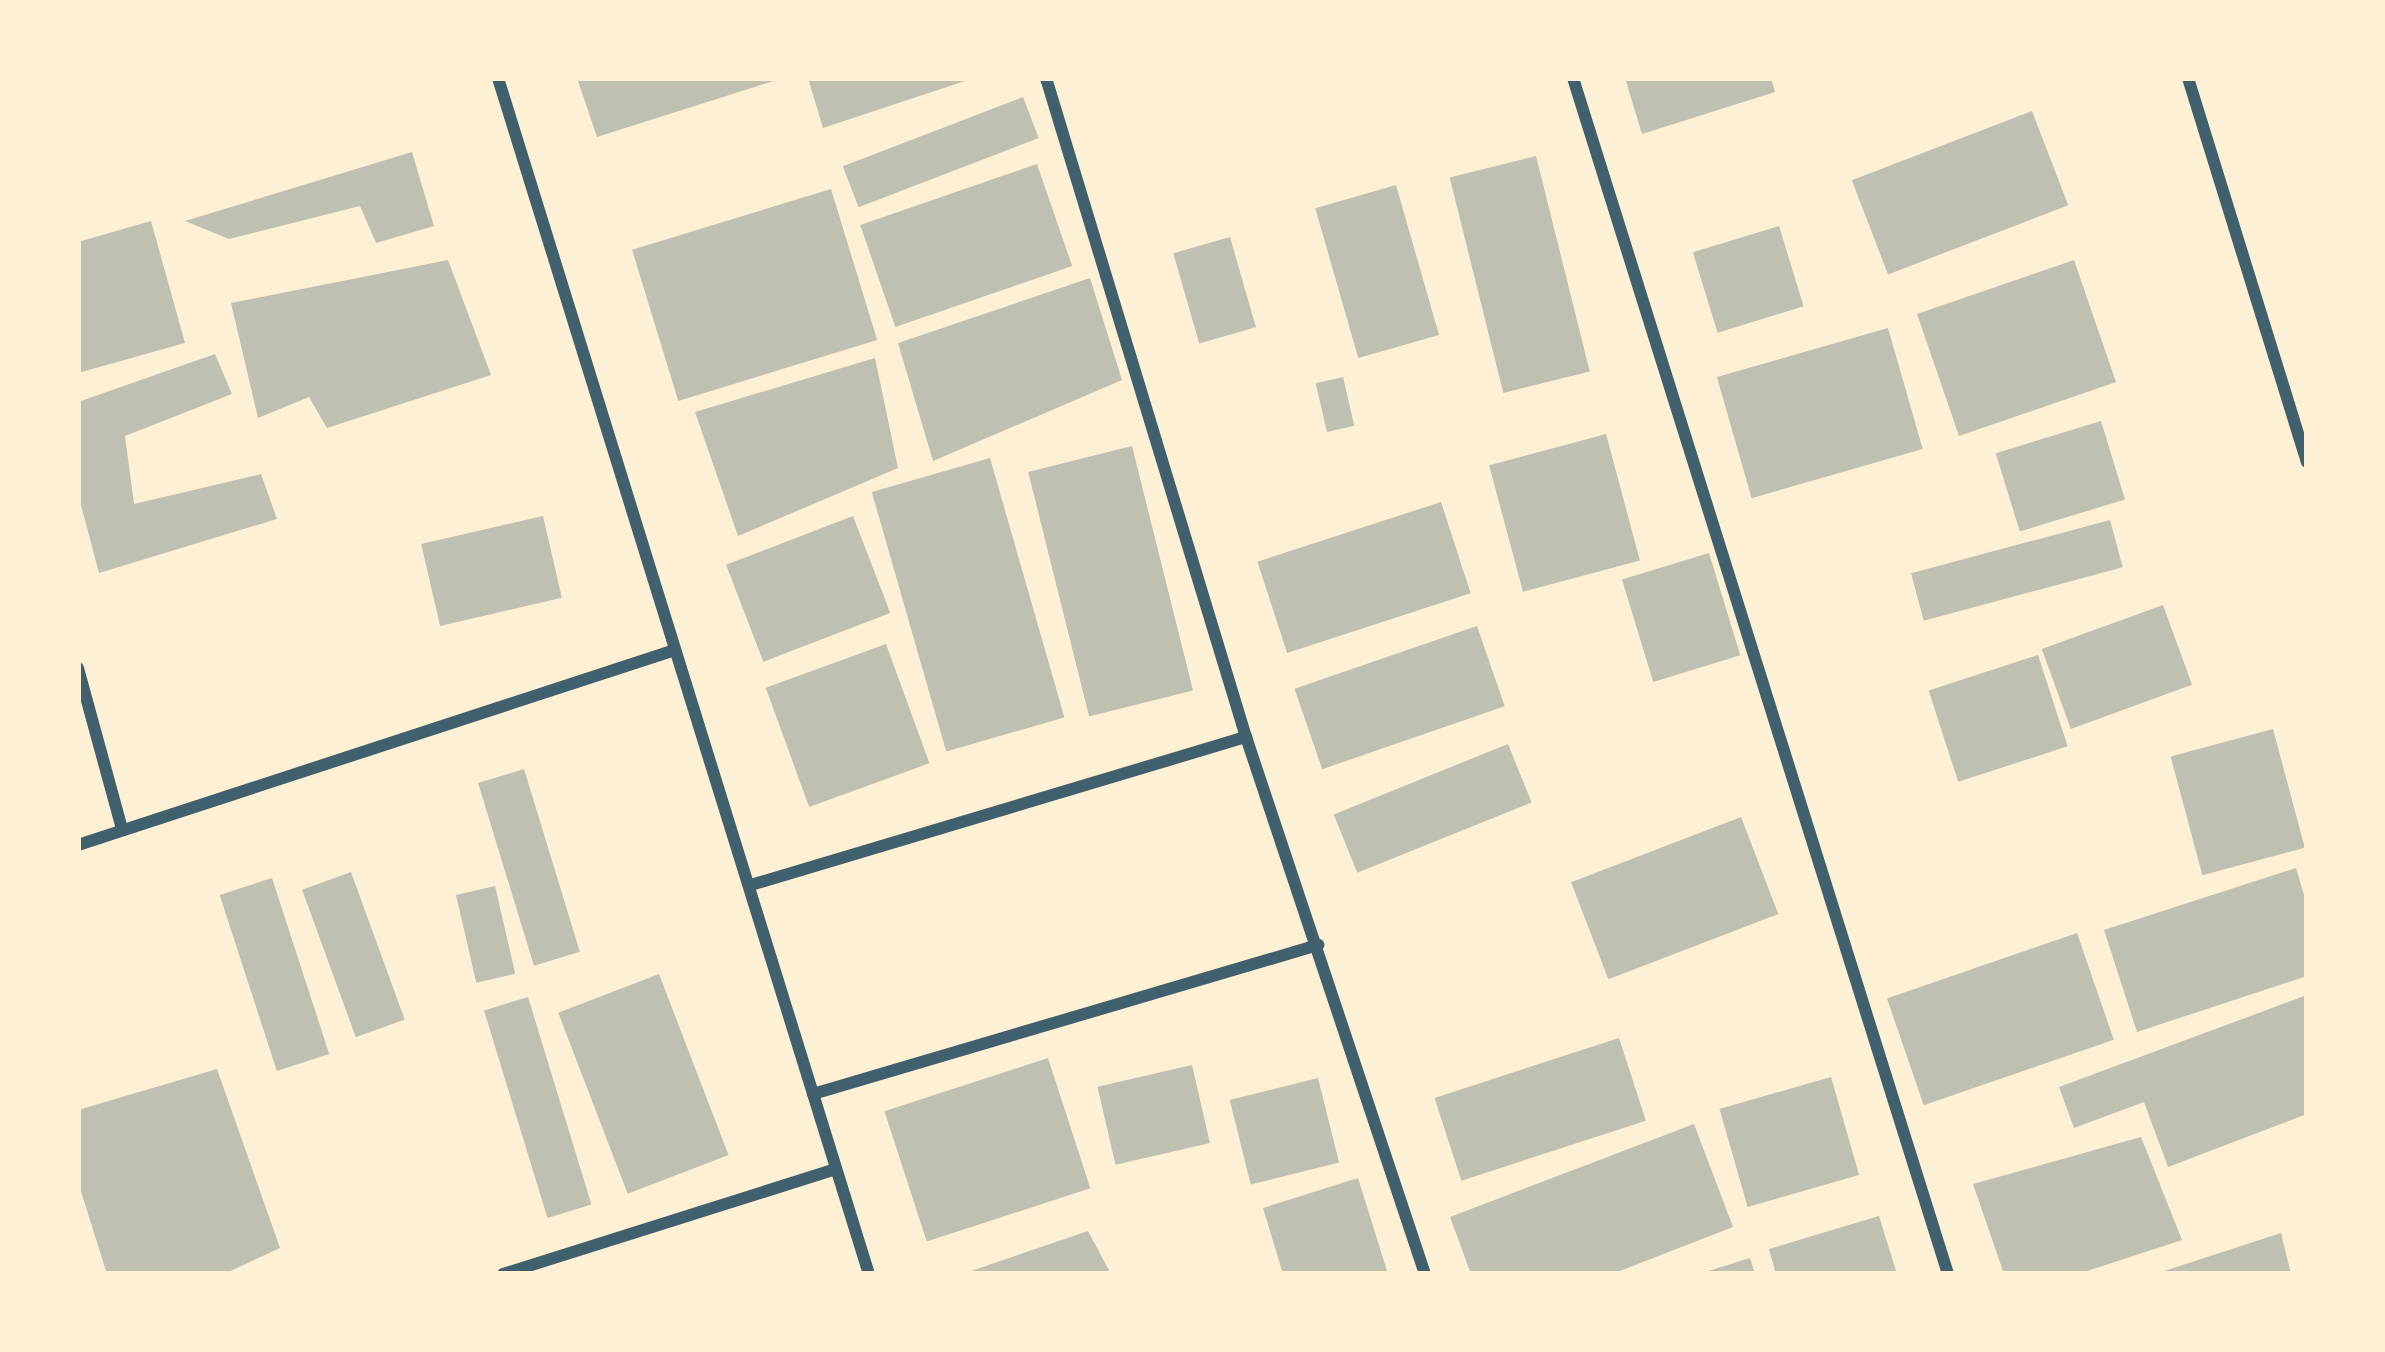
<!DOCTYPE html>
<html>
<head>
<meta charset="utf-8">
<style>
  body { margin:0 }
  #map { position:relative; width:2385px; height:1352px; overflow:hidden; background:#fdf0d5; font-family:"Public Sans",sans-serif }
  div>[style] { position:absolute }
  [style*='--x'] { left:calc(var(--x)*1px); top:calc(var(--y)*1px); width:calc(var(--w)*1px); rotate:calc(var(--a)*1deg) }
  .building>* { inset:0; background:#bec0b2; transform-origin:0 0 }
  .minor>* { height:12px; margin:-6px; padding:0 6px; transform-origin:6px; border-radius:6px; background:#3f606c }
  span { translate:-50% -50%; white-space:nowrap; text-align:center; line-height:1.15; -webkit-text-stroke:10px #fdf0d5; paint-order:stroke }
  .frame { position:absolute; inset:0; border:81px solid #fdf0d5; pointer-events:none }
</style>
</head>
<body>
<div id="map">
  <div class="building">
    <div style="clip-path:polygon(577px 78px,780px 78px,780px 79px,597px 137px)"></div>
    <div style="clip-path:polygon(808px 78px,971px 78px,971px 79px,823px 128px)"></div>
    <div style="clip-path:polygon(1625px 78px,1771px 78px,1775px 92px,1642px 134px)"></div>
    <div style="left:1023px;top:97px;width:44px;height:193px;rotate:69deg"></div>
    <div style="left:2032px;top:111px;width:101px;height:193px;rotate:69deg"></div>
    <div style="clip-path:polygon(412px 152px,434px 226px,376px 243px,360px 206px,229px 239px,185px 221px)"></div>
    <div style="left:1536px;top:156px;width:222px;height:89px;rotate:76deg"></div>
    <div style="left:1037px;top:164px;width:108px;height:187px;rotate:71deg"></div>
    <div style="left:1396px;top:185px;width:156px;height:84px;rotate:74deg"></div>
    <div style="left:831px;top:189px;width:158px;height:208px;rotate:73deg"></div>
    <div style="clip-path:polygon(151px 221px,185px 343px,78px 373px,78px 242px)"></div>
    <div style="left:1779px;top:226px;width:84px;height:90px;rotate:73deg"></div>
    <div style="left:1230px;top:237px;width:94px;height:59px;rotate:74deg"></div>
    <div style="clip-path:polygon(448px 260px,491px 375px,327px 428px,309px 397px,258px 418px,231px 303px)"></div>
    <div style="left:2074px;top:260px;width:129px;height:166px;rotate:71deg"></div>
    <div style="clip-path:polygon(1090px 278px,1122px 380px,933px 461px,898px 343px)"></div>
    <div style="left:1888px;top:328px;width:126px;height:178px;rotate:74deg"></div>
    <div style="clip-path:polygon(215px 354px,232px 394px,125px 436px,134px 504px,261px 474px,277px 519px,99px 573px,78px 494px,78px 402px)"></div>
    <div style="clip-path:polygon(875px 358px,898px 468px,738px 536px,695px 412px)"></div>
    <div style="left:1343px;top:377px;width:50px;height:28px;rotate:77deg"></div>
    <div style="left:2101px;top:421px;width:82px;height:110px;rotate:73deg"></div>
    <div style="left:1606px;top:434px;width:131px;height:121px;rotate:75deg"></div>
    <div style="left:1132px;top:446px;width:252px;height:107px;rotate:76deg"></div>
    <div style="left:990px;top:458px;width:270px;height:123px;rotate:74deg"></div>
    <div style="left:1441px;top:502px;width:96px;height:193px;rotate:72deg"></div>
    <div style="left:543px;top:516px;width:84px;height:125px;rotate:77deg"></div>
    <div style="left:853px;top:516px;width:104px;height:136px;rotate:69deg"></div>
    <div style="left:2110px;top:520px;width:49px;height:206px;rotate:75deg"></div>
    <div style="left:1709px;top:553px;width:107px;height:91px;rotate:73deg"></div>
    <div style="left:2163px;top:605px;width:85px;height:129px;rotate:70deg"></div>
    <div style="left:1477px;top:626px;width:85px;height:193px;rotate:71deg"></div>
    <div style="left:886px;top:644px;width:127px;height:128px;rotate:70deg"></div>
    <div style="left:2038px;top:655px;width:96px;height:115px;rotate:72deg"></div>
    <div style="left:2273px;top:729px;width:123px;height:106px;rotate:75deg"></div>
    <div style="left:1508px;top:744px;width:63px;height:188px;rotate:68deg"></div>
    <div style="left:524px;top:769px;width:191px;height:48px;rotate:73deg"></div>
    <div style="left:1741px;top:817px;width:104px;height:182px;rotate:69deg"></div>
    <div style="clip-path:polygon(2296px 868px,2307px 905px,2307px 976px,2137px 1032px,2104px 930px)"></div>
    <div style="left:351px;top:872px;width:157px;height:52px;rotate:70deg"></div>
    <div style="left:272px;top:878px;width:185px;height:55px;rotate:72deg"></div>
    <div style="left:495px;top:886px;width:90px;height:40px;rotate:77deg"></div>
    <div style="left:2077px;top:933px;width:113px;height:201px;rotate:71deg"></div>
    <div style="left:659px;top:974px;width:194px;height:108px;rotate:69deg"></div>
    <div style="clip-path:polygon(2307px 995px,2307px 1114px,2168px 1167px,2144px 1102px,2074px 1128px,2059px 1087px)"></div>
    <div style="left:528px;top:997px;width:217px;height:46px;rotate:73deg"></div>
    <div style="left:1619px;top:1038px;width:87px;height:194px;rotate:72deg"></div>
    <div style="left:1048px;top:1058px;width:137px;height:172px;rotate:72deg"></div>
    <div style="left:1192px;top:1065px;width:80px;height:97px;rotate:77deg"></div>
    <div style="clip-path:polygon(217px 1069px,280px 1248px,224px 1274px,107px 1274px,78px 1182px,78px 1110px)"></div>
    <div style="left:1831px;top:1077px;width:102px;height:116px;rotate:74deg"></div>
    <div style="left:1318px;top:1078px;width:87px;height:91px;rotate:76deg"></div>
    <div style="clip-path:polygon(1694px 1124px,1733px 1227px,1612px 1274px,1471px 1274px,1450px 1217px)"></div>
    <div style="clip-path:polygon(2141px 1137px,2182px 1240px,2078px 1274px,2004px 1274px,1973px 1184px)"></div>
    <div style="clip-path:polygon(1358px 1178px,1388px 1274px,1283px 1274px,1263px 1208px)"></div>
    <div style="clip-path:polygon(1879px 1216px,1897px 1274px,1776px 1274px,1769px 1249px)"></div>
    <div style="clip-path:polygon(1088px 1231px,1111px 1274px,965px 1274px,965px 1273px)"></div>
    <div style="clip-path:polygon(2281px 1233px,2291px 1274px,2158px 1274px,2158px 1273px)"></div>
    <div style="clip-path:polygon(1750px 1258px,1755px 1274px,1702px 1274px,1702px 1273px)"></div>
  </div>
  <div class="minor">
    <div style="--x:498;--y:78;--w:1252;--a:72.77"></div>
    <div style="--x:1046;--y:78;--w:689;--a:73.12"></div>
    <div style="--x:1246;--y:737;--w:566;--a:71.57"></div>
    <div style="--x:1573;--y:78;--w:1253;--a:72.59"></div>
    <div style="--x:2188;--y:78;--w:402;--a:72.8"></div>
    <div style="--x:78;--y:668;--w:167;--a:74.7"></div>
    <div style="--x:78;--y:845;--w:628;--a:-18.09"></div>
    <div style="--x:751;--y:885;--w:517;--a:-16.65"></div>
    <div style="--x:813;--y:1094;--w:527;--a:-16.44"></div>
    <div style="--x:503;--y:1274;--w:349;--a:-17.5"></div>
  </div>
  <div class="frame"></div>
</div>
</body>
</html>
